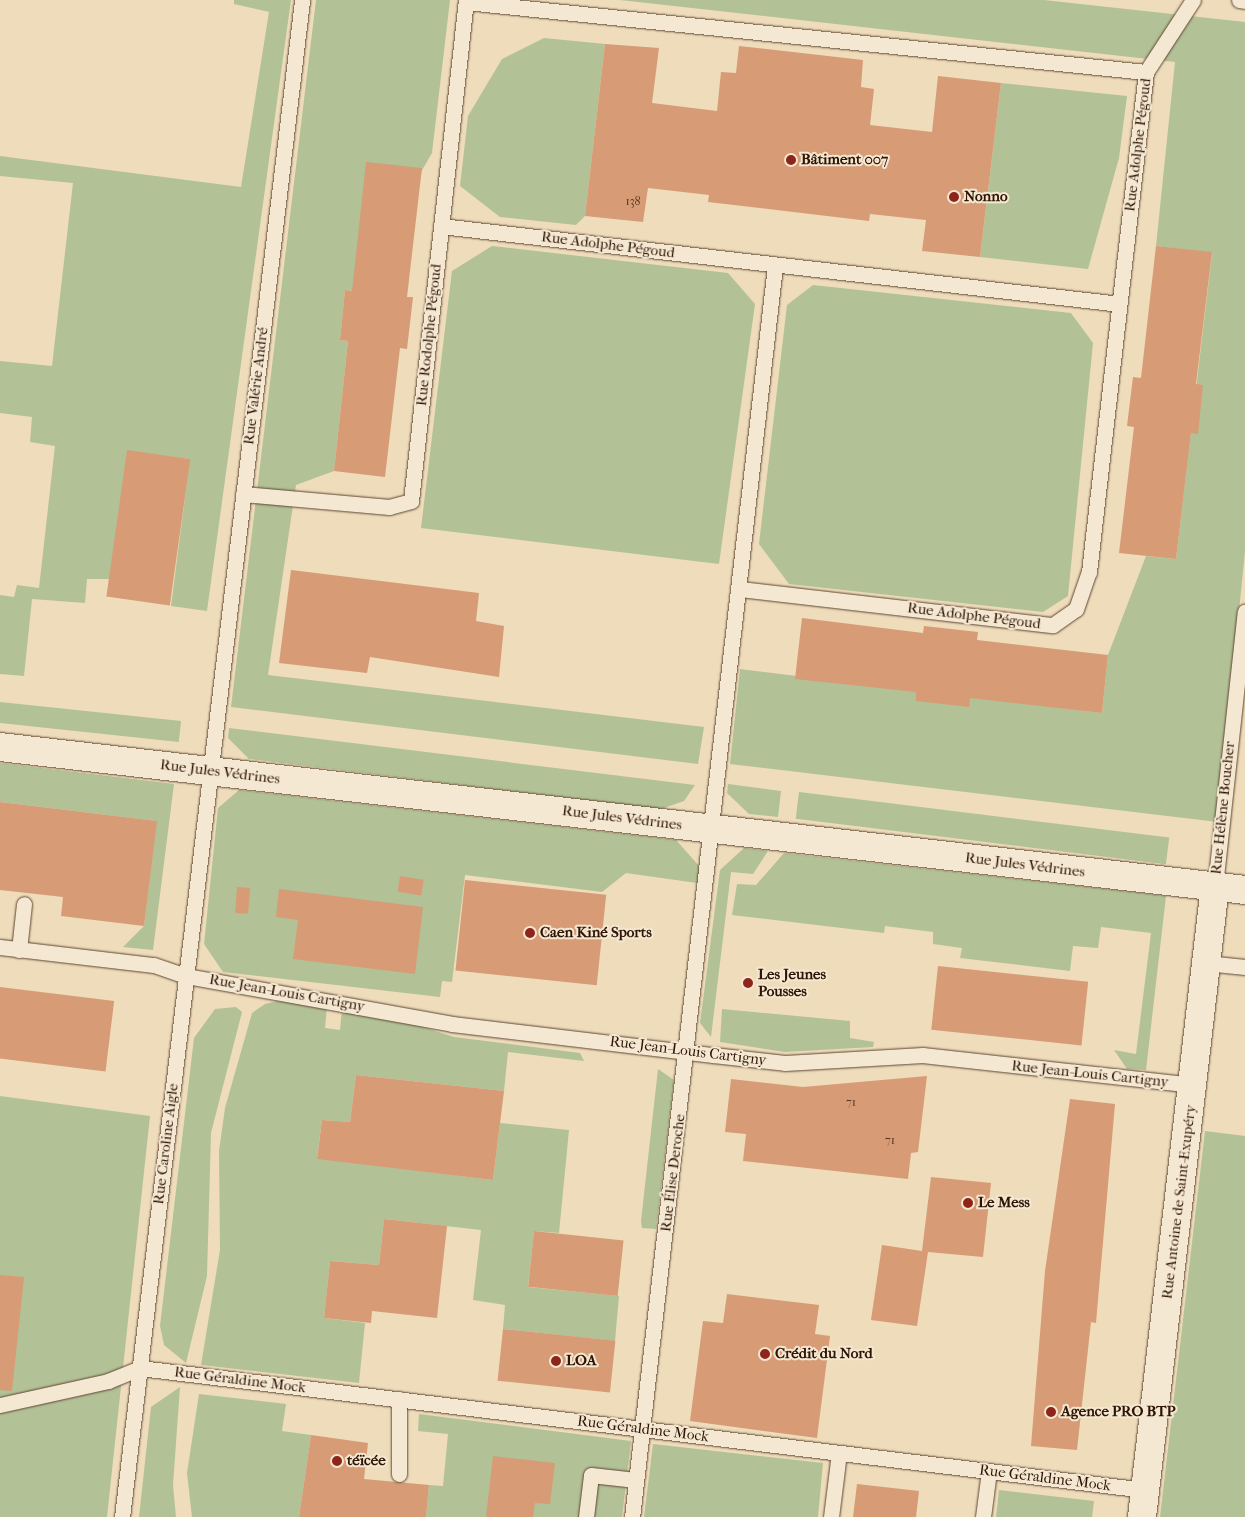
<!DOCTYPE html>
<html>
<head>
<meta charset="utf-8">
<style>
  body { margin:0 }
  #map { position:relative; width:1245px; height:1517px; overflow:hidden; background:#eedcbb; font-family:"IM FELL French Canon",serif }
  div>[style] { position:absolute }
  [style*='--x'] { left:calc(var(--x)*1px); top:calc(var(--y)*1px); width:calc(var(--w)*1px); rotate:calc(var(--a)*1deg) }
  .green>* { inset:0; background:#b2c296; transform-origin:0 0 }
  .building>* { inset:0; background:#d79b76; transform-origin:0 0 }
  .roads { filter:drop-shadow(0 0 1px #5f4631) drop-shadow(0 0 1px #5f4631) }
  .lane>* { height:15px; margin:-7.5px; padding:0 7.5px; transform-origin:7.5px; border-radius:7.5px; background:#f4e8d3 }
  .street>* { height:28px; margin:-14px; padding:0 14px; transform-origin:14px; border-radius:14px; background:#f4e8d3 }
  .dots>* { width:14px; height:14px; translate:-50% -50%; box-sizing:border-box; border:2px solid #f4e8d3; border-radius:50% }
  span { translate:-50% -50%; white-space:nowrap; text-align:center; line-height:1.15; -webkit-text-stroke:4px #f4e8d3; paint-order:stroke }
  .number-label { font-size:12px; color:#593620 }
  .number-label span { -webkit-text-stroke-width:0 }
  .street-label { font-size:15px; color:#2f1403 }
  .poi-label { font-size:15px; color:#2f1403; font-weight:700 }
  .left { translate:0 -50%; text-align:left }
</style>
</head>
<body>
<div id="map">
  <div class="green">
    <div style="clip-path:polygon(234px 0,291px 0,207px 611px,171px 606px,190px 459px,128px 451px,111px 579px,87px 579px,85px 603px,32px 599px,24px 676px,0 674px,0 595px,14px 597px,17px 585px,39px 588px,55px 446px,30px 442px,32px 417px,0 413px,0 361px,52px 366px,73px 183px,0 176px,0 156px,241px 187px,269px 12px,234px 4px)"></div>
    <div style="clip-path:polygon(316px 0,450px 0,432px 153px,352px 291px,345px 290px,340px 340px,348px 341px,334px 471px,296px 485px,268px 675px,704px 727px,698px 764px,231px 707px)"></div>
    <div style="clip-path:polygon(620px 0,1044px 0,1245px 22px,1245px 551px,1218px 822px,730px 764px,740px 669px,1102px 713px,1108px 655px,1146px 556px,1176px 559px,1212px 253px,1156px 246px,1175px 62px)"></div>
    <div style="clip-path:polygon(544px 38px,605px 44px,585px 216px,576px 225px,500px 217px,460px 186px,468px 116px,502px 59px)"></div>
    <div style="clip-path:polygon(1001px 83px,1127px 96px,1119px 158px,1088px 269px,980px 257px)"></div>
    <div style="clip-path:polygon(492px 246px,728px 273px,755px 304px,719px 564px,421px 528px,452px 271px)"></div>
    <div style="clip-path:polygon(813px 285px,1071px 313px,1093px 343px,1068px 596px,1043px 612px,789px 584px,759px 544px,787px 305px)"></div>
    <div style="left:0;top:702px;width:182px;height:21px;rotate:6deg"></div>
    <div style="clip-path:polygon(229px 728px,695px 785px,684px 801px,661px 809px,249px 759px,228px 738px)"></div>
    <div style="clip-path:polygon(0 763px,174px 784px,153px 950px,123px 947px,144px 926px,156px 821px,0 802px)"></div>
    <div style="clip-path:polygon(728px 784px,781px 791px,778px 817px,749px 814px,727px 793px)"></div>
    <div style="clip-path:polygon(239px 790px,676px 840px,700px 867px,697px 883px,626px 873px,602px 892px,465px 875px,452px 982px,442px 981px,440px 997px,223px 972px,204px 944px,218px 808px)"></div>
    <div style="left:799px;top:792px;width:373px;height:27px;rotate:7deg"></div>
    <div style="clip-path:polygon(744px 848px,768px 851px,753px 874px,731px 872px,711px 1037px,700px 1023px,720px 870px)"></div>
    <div style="clip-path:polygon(784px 853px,1166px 896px,1146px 1070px,1127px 1069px,1114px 1050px,1136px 1054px,1151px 933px,1101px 927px,1098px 948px,1073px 946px,1070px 971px,960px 958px,962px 948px,933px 944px,933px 932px,885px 926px,884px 933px,732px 915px,737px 884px,756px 885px)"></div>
    <div style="clip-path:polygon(282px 1000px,327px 1007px,325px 1028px,340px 1030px,342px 1009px,401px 1020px,454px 1037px,580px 1053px,584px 1061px,508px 1052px,504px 1091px,356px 1075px,350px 1122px,322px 1120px,317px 1158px,493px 1180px,500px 1123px,569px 1130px,559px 1233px,534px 1231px,528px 1287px,619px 1296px,615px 1341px,503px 1329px,505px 1305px,473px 1300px,481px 1230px,384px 1219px,379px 1265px,330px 1261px,324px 1318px,365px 1323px,359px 1383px,201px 1365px,220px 1250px,219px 1151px,225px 1108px,252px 1013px,265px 1004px)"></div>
    <div style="clip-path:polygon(236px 1007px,242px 1012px,211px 1133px,207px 1276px,186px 1363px,164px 1345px,160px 1326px,194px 1038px,215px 1009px)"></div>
    <div style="clip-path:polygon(722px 1009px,850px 1021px,850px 1038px,874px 1042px,873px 1047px,785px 1052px,720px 1042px)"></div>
    <div style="clip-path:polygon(658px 1069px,674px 1080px,656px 1229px,642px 1228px,641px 1221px)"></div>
    <div style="clip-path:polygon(0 1096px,150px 1116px,107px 1517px,0 1517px)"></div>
    <div style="clip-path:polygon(1205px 1131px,1245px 1136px,1245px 1517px,1160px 1517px)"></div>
    <div style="clip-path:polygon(180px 1387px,173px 1485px,176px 1517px,139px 1517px,151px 1407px)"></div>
    <div style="clip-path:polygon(199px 1394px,286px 1404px,282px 1431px,311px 1435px,299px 1517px,192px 1517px,187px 1473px)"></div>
    <div style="clip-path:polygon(419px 1414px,631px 1441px,622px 1517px,426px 1517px,429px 1485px,443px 1486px,448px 1434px,418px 1431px)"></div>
    <div style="clip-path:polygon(653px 1444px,823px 1463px,818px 1517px,644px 1517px)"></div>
    <div style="clip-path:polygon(999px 1490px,1094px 1501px,1092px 1517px,996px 1517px)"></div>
  </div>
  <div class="building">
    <div style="clip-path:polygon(605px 44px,659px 48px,652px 103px,717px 111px,721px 72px,736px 73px,739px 46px,863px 60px,861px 87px,874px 89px,870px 125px,932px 132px,938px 76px,1001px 83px,980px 257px,922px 251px,926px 220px,870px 214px,869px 221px,708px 202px,709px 195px,648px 188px,643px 222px,585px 216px)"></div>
    <div style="clip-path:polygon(366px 162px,422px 168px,407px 297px,413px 297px,407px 349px,400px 348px,385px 477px,334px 471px,348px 341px,340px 340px,345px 290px,352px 291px)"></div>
    <div style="clip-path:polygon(1156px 246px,1212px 252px,1196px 384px,1203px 385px,1198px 434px,1191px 433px,1176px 559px,1119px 553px,1134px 427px,1127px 426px,1133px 377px,1141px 378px)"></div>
    <div style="left:127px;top:450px;width:64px;height:148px;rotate:8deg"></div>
    <div style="clip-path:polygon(291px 570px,479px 593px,476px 621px,504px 626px,499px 677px,370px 657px,367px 673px,279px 663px)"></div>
    <div style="clip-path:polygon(802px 618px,923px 633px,924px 626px,978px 632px,977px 640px,1108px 655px,1102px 713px,970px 698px,969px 707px,916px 701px,916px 692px,795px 679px)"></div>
    <div style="clip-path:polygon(0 802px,157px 821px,144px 926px,61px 916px,63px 897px,0 890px)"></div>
    <div style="left:400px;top:876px;width:24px;height:16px;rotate:9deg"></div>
    <div style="left:465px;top:880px;width:142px;height:91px;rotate:6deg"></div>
    <div style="left:237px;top:887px;width:13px;height:26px;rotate:4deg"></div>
    <div style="clip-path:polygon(279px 889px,423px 907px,415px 974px,293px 959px,298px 920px,276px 917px)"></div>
    <div style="left:938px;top:966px;width:151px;height:64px;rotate:6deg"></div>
    <div style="left:0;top:987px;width:115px;height:71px;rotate:7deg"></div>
    <div style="clip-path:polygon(356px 1075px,504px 1091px,493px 1180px,317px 1159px,322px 1120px,350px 1122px)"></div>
    <div style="clip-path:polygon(927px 1076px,918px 1152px,911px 1153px,908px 1179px,743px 1161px,746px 1134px,725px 1132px,731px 1079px,803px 1087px)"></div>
    <div style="clip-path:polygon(1070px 1099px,1115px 1104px,1096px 1323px,1091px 1322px,1077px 1450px,1031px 1446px,1045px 1271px)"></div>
    <div style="clip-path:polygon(931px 1177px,991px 1183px,983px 1257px,928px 1252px,917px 1326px,871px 1320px,882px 1245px,922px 1251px)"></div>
    <div style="clip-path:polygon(384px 1219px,447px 1226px,437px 1318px,372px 1311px,371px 1323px,324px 1318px,330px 1261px,379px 1265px)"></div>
    <div style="left:534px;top:1231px;width:90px;height:56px;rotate:6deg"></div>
    <div style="clip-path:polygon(0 1275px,24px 1277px,12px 1391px,0 1390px)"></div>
    <div style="clip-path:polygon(727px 1294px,819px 1305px,815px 1334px,830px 1336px,817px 1438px,690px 1421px,703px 1321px,723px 1323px)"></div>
    <div style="left:503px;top:1329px;width:113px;height:52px;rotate:6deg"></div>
    <div style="clip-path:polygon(311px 1435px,368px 1443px,364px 1479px,429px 1485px,426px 1517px,299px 1517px)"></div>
    <div style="clip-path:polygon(493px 1456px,555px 1463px,550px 1504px,535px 1503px,533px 1517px,486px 1517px)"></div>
    <div style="clip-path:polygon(857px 1484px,919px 1491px,916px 1517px,853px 1517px)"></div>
  </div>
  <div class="roads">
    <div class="lane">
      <div style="--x:1239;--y:0;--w:6;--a:9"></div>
      <div style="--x:466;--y:2;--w:684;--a:5.88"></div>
      <div style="--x:441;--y:226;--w:683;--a:6.55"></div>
      <div style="--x:243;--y:494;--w:147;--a:5.1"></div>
      <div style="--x:389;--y:507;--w:23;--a:-15"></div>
      <div style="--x:411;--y:501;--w:504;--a:-83.74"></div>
      <div style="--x:740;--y:589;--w:315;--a:6.6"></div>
      <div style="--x:1053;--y:625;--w:28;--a:-35"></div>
      <div style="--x:1076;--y:609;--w:39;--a:-71"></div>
      <div style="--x:1089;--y:572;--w:503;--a:-83.5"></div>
      <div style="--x:1146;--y:72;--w:86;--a:-56.9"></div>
      <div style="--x:1215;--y:886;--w:276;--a:-83.8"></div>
      <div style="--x:0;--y:947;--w:155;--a:6.7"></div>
      <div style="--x:154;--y:965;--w:34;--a:19"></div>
      <div style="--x:186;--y:976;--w:270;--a:10.2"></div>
      <div style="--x:452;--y:1024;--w:263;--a:6.8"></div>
      <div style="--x:713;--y:1055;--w:72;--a:6.3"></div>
      <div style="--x:785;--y:1063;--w:138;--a:-3.3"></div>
      <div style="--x:923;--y:1055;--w:272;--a:6.3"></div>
      <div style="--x:19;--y:950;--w:46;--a:-83.8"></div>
      <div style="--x:1206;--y:963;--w:39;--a:6"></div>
      <div style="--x:399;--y:1399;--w:75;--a:90"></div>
      <div style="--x:0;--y:1405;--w:111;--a:-12.5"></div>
      <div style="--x:108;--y:1381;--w:35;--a:-22"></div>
      <div style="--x:140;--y:1368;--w:1012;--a:6.92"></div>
      <div style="--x:122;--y:1517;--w:1528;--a:-83.23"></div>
      <div style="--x:586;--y:1517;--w:42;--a:-83.2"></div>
      <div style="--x:591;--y:1475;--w:45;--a:6.3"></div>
      <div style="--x:632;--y:1517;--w:1260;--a:-83.48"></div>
      <div style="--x:831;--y:1517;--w:64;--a:-82.9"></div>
      <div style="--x:983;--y:1517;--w:46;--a:-82.6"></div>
    </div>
    <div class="street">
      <div style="--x:0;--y:747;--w:1253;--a:6.55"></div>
      <div style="--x:1142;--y:1517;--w:635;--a:-83.4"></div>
    </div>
  </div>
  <div class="dots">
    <div style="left:791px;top:160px;background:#8f2418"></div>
    <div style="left:954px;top:197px;background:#8f2418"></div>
    <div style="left:530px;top:933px;background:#8f2418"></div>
    <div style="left:748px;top:983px;background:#8f2418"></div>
    <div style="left:968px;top:1203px;background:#8f2418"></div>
    <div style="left:765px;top:1354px;background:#8f2418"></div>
    <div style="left:556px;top:1361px;background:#8f2418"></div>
    <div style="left:1051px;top:1412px;background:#8f2418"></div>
    <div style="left:337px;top:1461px;background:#8f2418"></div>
  </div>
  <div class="number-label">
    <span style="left:633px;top:202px">138</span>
    <span style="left:851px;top:1103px">71</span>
    <span style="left:890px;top:1141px">71</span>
  </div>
  <div class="street-label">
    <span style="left:1138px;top:145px;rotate:-83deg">Rue Adolphe Pégoud</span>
    <span style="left:608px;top:245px;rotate:7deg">Rue Adolphe Pégoud</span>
    <span style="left:429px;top:335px;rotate:-84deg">Rue Rodolphe Pégoud</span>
    <span style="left:256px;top:386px;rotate:-83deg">Rue Valérie André</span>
    <span style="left:974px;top:616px;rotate:7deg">Rue Adolphe Pégoud</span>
    <span style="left:220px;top:772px;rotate:7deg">Rue Jules Védrines</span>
    <span style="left:1223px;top:808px;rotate:-84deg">Rue Hélène Boucher</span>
    <span style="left:622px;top:818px;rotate:7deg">Rue Jules Védrines</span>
    <span style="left:1025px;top:865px;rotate:7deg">Rue Jules Védrines</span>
    <span style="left:287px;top:993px;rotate:10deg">Rue Jean-Louis Cartigny</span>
    <span style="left:688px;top:1051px;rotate:7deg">Rue Jean-Louis Cartigny</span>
    <span style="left:1090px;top:1074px;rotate:6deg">Rue Jean-Louis Cartigny</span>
    <span style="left:166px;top:1144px;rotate:-83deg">Rue Caroline Aigle</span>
    <span style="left:673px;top:1173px;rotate:-83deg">Rue Élise Deroche</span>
    <span style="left:1179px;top:1202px;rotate:-83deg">Rue Antoine de Saint-Exupéry</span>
    <span style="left:240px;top:1380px;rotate:7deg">Rue Géraldine Mock</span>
    <span style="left:643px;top:1429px;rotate:7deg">Rue Géraldine Mock</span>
    <span style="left:1045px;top:1478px;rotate:7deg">Rue Géraldine Mock</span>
  </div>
  <div class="poi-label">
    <span class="left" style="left:801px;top:160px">Bâtiment 007</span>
    <span class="left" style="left:964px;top:197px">Nonno</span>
    <span class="left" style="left:540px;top:933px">Caen Kiné Sports</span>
    <span class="left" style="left:758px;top:983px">Les Jeunes<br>Pousses</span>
    <span class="left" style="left:978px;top:1203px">Le Mess</span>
    <span class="left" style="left:775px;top:1354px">Crédit du Nord</span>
    <span class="left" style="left:566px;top:1361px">LOA</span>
    <span class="left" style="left:1061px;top:1412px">Agence PRO BTP</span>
    <span class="left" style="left:347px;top:1461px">téïcée</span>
  </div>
</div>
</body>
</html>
